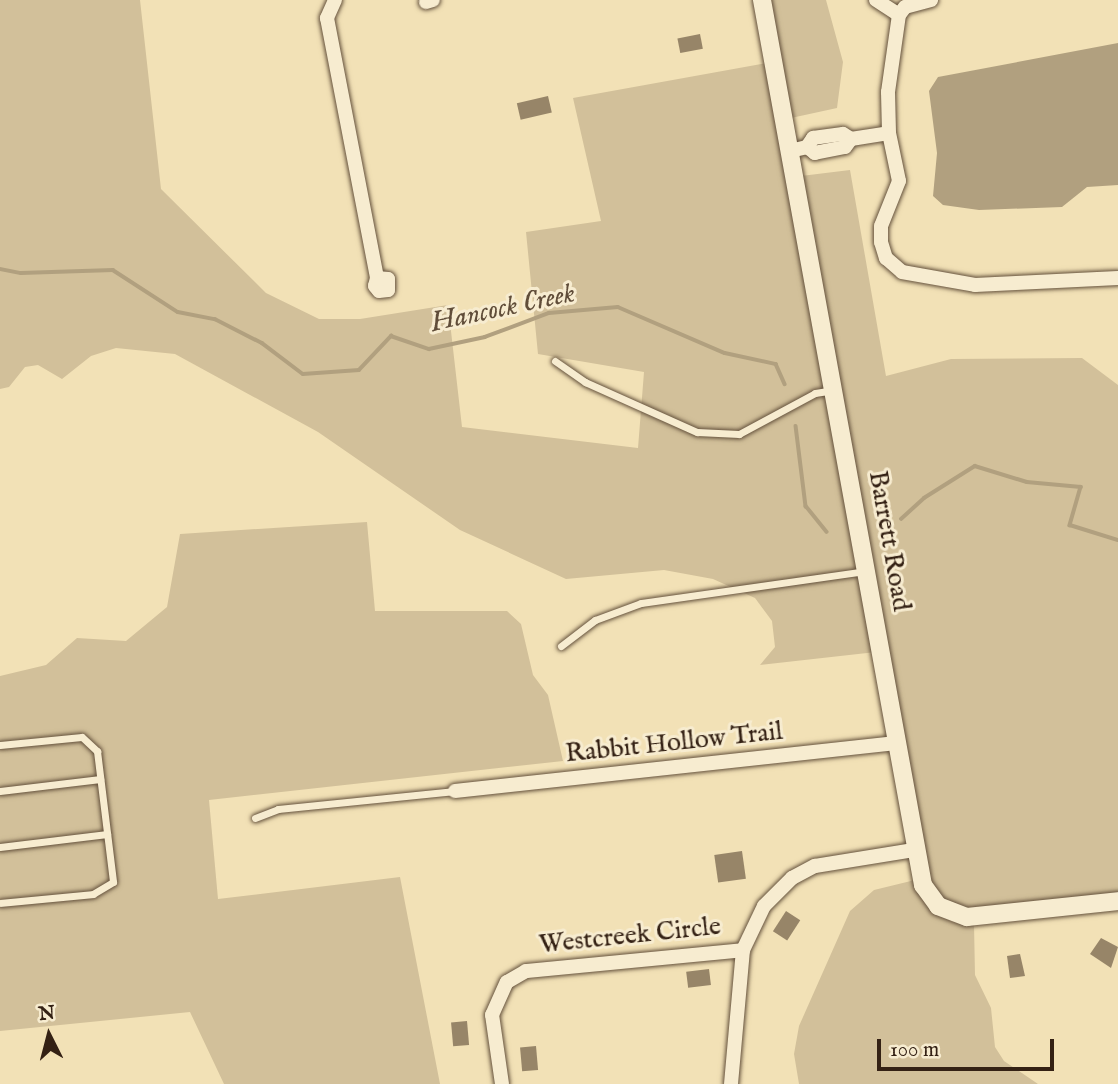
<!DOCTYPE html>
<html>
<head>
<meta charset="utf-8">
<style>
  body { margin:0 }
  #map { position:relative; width:1118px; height:1084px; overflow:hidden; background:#f2e1b6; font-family:"IM FELL English",serif }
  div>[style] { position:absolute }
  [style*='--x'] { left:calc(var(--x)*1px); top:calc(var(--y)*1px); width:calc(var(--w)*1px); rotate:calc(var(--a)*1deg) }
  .green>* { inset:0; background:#d2c09a }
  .water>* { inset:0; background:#b1a07f }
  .stream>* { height:3.5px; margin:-1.75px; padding:0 1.75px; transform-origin:1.75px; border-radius:1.75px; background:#b1a07f }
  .building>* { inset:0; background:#978568; transform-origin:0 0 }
  .roads { filter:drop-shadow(0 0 2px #64513c) drop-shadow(0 0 2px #64513c) }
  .service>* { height:7px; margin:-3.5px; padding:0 3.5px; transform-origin:3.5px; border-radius:3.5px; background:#f7ecd0 }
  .minor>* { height:14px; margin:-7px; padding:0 7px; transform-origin:7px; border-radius:7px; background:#f7ecd0 }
  .tertiary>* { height:18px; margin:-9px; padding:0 9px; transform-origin:9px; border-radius:9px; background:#f7ecd0 }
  span { translate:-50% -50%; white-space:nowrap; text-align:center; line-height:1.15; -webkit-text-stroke:6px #f7ecd0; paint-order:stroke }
  .street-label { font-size:26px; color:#342114 }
  .water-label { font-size:28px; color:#604d39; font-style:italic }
  .north { position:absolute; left:14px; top:1000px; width:70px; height:70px; -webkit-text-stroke:5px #f7ecd0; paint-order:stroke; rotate:354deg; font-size:19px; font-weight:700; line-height:28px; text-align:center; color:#342114 }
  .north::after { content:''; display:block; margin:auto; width:24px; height:32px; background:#342114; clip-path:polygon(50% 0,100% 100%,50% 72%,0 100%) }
  .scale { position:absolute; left:877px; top:1039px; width:177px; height:32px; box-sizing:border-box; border:4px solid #342114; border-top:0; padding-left:9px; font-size:21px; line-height:24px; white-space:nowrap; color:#342114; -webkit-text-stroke:5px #f7ecd0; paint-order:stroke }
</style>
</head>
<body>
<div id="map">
  <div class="green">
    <div style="clip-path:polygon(0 0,140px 0,161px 189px,266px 293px,319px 319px,360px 319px,448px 305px,462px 427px,638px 448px,644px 372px,538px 354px,526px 232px,601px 221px,573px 98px,767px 63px,876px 652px,760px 665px,775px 647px,772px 621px,755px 598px,713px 579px,664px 570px,566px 579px,460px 530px,318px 432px,175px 354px,116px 348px,91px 356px,62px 379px,38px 365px,25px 367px,9px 387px,0 389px)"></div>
    <div style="clip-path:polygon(769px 0,826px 0,843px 62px,837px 108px,791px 118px,801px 176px,850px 170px,886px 376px,951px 359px,1082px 358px,1118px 385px,1118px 894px,967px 910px,941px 901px,929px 882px)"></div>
    <div style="clip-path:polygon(367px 522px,375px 611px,507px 611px,521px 624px,533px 675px,548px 695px,563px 761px,209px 800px,218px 899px,400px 877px,440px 1084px,224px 1084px,190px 1012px,0 1031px,0 676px,46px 665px,77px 638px,126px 641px,167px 607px,180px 534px)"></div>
    <div style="clip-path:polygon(915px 880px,935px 912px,952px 922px,974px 924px,975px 975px,991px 1008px,995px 1047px,1004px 1061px,1038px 1084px,799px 1084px,794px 1054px,799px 1026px,850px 911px,874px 890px)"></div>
  </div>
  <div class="water">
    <div style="clip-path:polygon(1118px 43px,1118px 185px,1087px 187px,1062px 207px,979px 210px,943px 205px,933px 196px,937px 153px,929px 91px,938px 77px)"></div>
  </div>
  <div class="stream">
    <div style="--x:0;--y:269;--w:21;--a:11"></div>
    <div style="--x:21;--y:273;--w:92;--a:-1.9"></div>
    <div style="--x:113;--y:270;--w:77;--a:32.9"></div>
    <div style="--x:178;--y:312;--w:38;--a:11"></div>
    <div style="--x:215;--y:319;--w:53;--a:27.1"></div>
    <div style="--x:262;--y:343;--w:51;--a:37.1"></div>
    <div style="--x:303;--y:374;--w:56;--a:-4.1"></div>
    <div style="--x:359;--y:370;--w:47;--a:-46.7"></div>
    <div style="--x:391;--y:336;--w:40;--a:18.9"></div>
    <div style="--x:429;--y:349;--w:57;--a:-12.1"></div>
    <div style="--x:485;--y:337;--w:68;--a:-20.6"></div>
    <div style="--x:549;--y:313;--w:69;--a:-5"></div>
    <div style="--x:618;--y:307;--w:116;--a:23.3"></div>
    <div style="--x:725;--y:353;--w:52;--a:12.2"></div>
    <div style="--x:776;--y:364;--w:22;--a:66"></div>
    <div style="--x:796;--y:426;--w:81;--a:82.9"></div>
    <div style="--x:806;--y:506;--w:33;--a:51"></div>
    <div style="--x:901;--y:519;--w:31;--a:-42"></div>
    <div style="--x:924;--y:498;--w:60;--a:-32.1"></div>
    <div style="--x:975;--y:466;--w:54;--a:17.1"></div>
    <div style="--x:1027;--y:482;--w:54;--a:5.3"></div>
    <div style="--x:1081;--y:487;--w:40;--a:106"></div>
    <div style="--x:1070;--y:525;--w:50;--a:17.4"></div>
  </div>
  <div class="building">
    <div style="left:700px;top:34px;width:15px;height:23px;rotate:79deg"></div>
    <div style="left:548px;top:96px;width:17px;height:32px;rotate:77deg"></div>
    <div style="left:742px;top:851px;width:28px;height:28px;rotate:82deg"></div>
    <div style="left:786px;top:911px;width:17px;height:24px;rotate:33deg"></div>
    <div style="clip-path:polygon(1101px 938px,1118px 947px,1111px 968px,1090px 954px)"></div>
    <div style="clip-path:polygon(1020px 954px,1025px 976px,1010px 978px,1007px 956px)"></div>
    <div style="left:709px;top:969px;width:16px;height:23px;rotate:83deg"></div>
    <div style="left:467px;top:1021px;width:24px;height:16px;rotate:85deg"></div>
    <div style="left:536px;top:1046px;width:24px;height:16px;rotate:85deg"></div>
  </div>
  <div class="roads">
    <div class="service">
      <div style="--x:555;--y:361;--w:37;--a:35"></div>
      <div style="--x:585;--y:382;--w:123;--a:24.1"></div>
      <div style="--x:697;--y:432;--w:42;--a:2.7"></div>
      <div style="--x:739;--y:434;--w:86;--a:-28.3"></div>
      <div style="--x:815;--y:393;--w:19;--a:-9"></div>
      <div style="--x:561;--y:646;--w:43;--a:-37.4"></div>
      <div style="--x:595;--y:620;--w:49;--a:-20.3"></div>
      <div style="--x:641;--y:603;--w:228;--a:-8.1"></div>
      <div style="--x:0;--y:745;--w:82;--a:-5.6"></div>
      <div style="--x:82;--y:737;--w:21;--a:43"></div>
      <div style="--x:97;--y:751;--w:132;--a:83"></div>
      <div style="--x:113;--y:882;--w:23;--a:149"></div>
      <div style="--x:93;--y:894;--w:93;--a:174.5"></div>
      <div style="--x:0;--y:791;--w:101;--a:-6.8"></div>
      <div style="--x:255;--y:818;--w:25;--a:-21"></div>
      <div style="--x:278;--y:809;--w:178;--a:-5.8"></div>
      <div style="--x:0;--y:847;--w:108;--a:-6.9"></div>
    </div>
    <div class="minor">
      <div style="--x:335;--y:0;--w:20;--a:114"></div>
      <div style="--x:327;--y:18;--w:265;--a:79.1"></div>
      <div style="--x:377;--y:278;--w:8;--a:104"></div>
      <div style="--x:375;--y:286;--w:6;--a:51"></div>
      <div style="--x:379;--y:291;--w:9;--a:-6"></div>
      <div style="--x:388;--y:290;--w:11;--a:-90"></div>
      <div style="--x:388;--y:279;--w:11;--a:-175"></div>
      <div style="--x:876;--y:0;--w:27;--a:33"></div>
      <div style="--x:426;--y:2;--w:7;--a:-16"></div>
      <div style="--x:889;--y:133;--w:49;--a:78.2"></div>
      <div style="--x:899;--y:181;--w:48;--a:111.8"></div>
      <div style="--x:881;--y:226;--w:16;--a:90"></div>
      <div style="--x:881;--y:242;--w:17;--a:73"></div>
      <div style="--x:886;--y:258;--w:21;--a:41"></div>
      <div style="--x:902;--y:272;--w:74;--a:10.1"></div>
      <div style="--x:975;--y:285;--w:143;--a:-2.8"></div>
      <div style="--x:851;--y:139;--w:38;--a:-9"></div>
      <div style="--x:889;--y:133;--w:41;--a:-91.4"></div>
      <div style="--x:888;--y:92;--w:78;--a:-81.9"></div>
      <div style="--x:899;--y:15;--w:10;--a:-53"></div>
      <div style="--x:905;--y:7;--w:27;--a:-15"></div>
      <div style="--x:790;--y:151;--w:17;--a:-13"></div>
      <div style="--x:807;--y:147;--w:11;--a:-56"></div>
      <div style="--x:813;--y:138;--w:30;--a:-8"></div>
      <div style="--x:843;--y:134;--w:9;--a:32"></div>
      <div style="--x:851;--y:139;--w:10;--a:127"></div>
      <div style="--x:845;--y:147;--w:31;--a:169"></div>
      <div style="--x:815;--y:153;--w:10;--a:-143"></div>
      <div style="--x:455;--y:791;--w:446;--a:-6.2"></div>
      <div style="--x:502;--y:1084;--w:70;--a:-98.2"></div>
      <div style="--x:492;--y:1015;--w:36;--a:-66"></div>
      <div style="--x:507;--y:982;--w:22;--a:-30"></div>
      <div style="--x:526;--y:971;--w:218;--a:-5.5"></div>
      <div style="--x:731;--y:1084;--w:135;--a:-84.9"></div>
      <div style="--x:743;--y:950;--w:49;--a:-64.5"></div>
      <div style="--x:764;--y:906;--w:40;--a:-45"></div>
      <div style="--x:792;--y:878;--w:26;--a:-28"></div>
      <div style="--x:815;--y:866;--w:100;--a:-9.2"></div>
    </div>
    <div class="tertiary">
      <div style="--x:762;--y:0;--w:900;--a:79.69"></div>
      <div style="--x:923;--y:885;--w:26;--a:54"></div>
      <div style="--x:938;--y:906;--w:31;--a:21"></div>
      <div style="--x:967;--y:917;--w:152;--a:-6"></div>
    </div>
  </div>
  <div class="street-label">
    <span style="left:889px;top:541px;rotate:80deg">Barrett Road</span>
    <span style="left:674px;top:743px;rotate:-6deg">Rabbit Hollow Trail</span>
    <span style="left:630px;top:936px;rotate:-6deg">Westcreek Circle</span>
  </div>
  <div class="water-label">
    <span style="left:503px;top:309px;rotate:-12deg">Hancock Creek</span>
  </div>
  <div class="north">N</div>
  <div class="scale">100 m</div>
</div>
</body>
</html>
